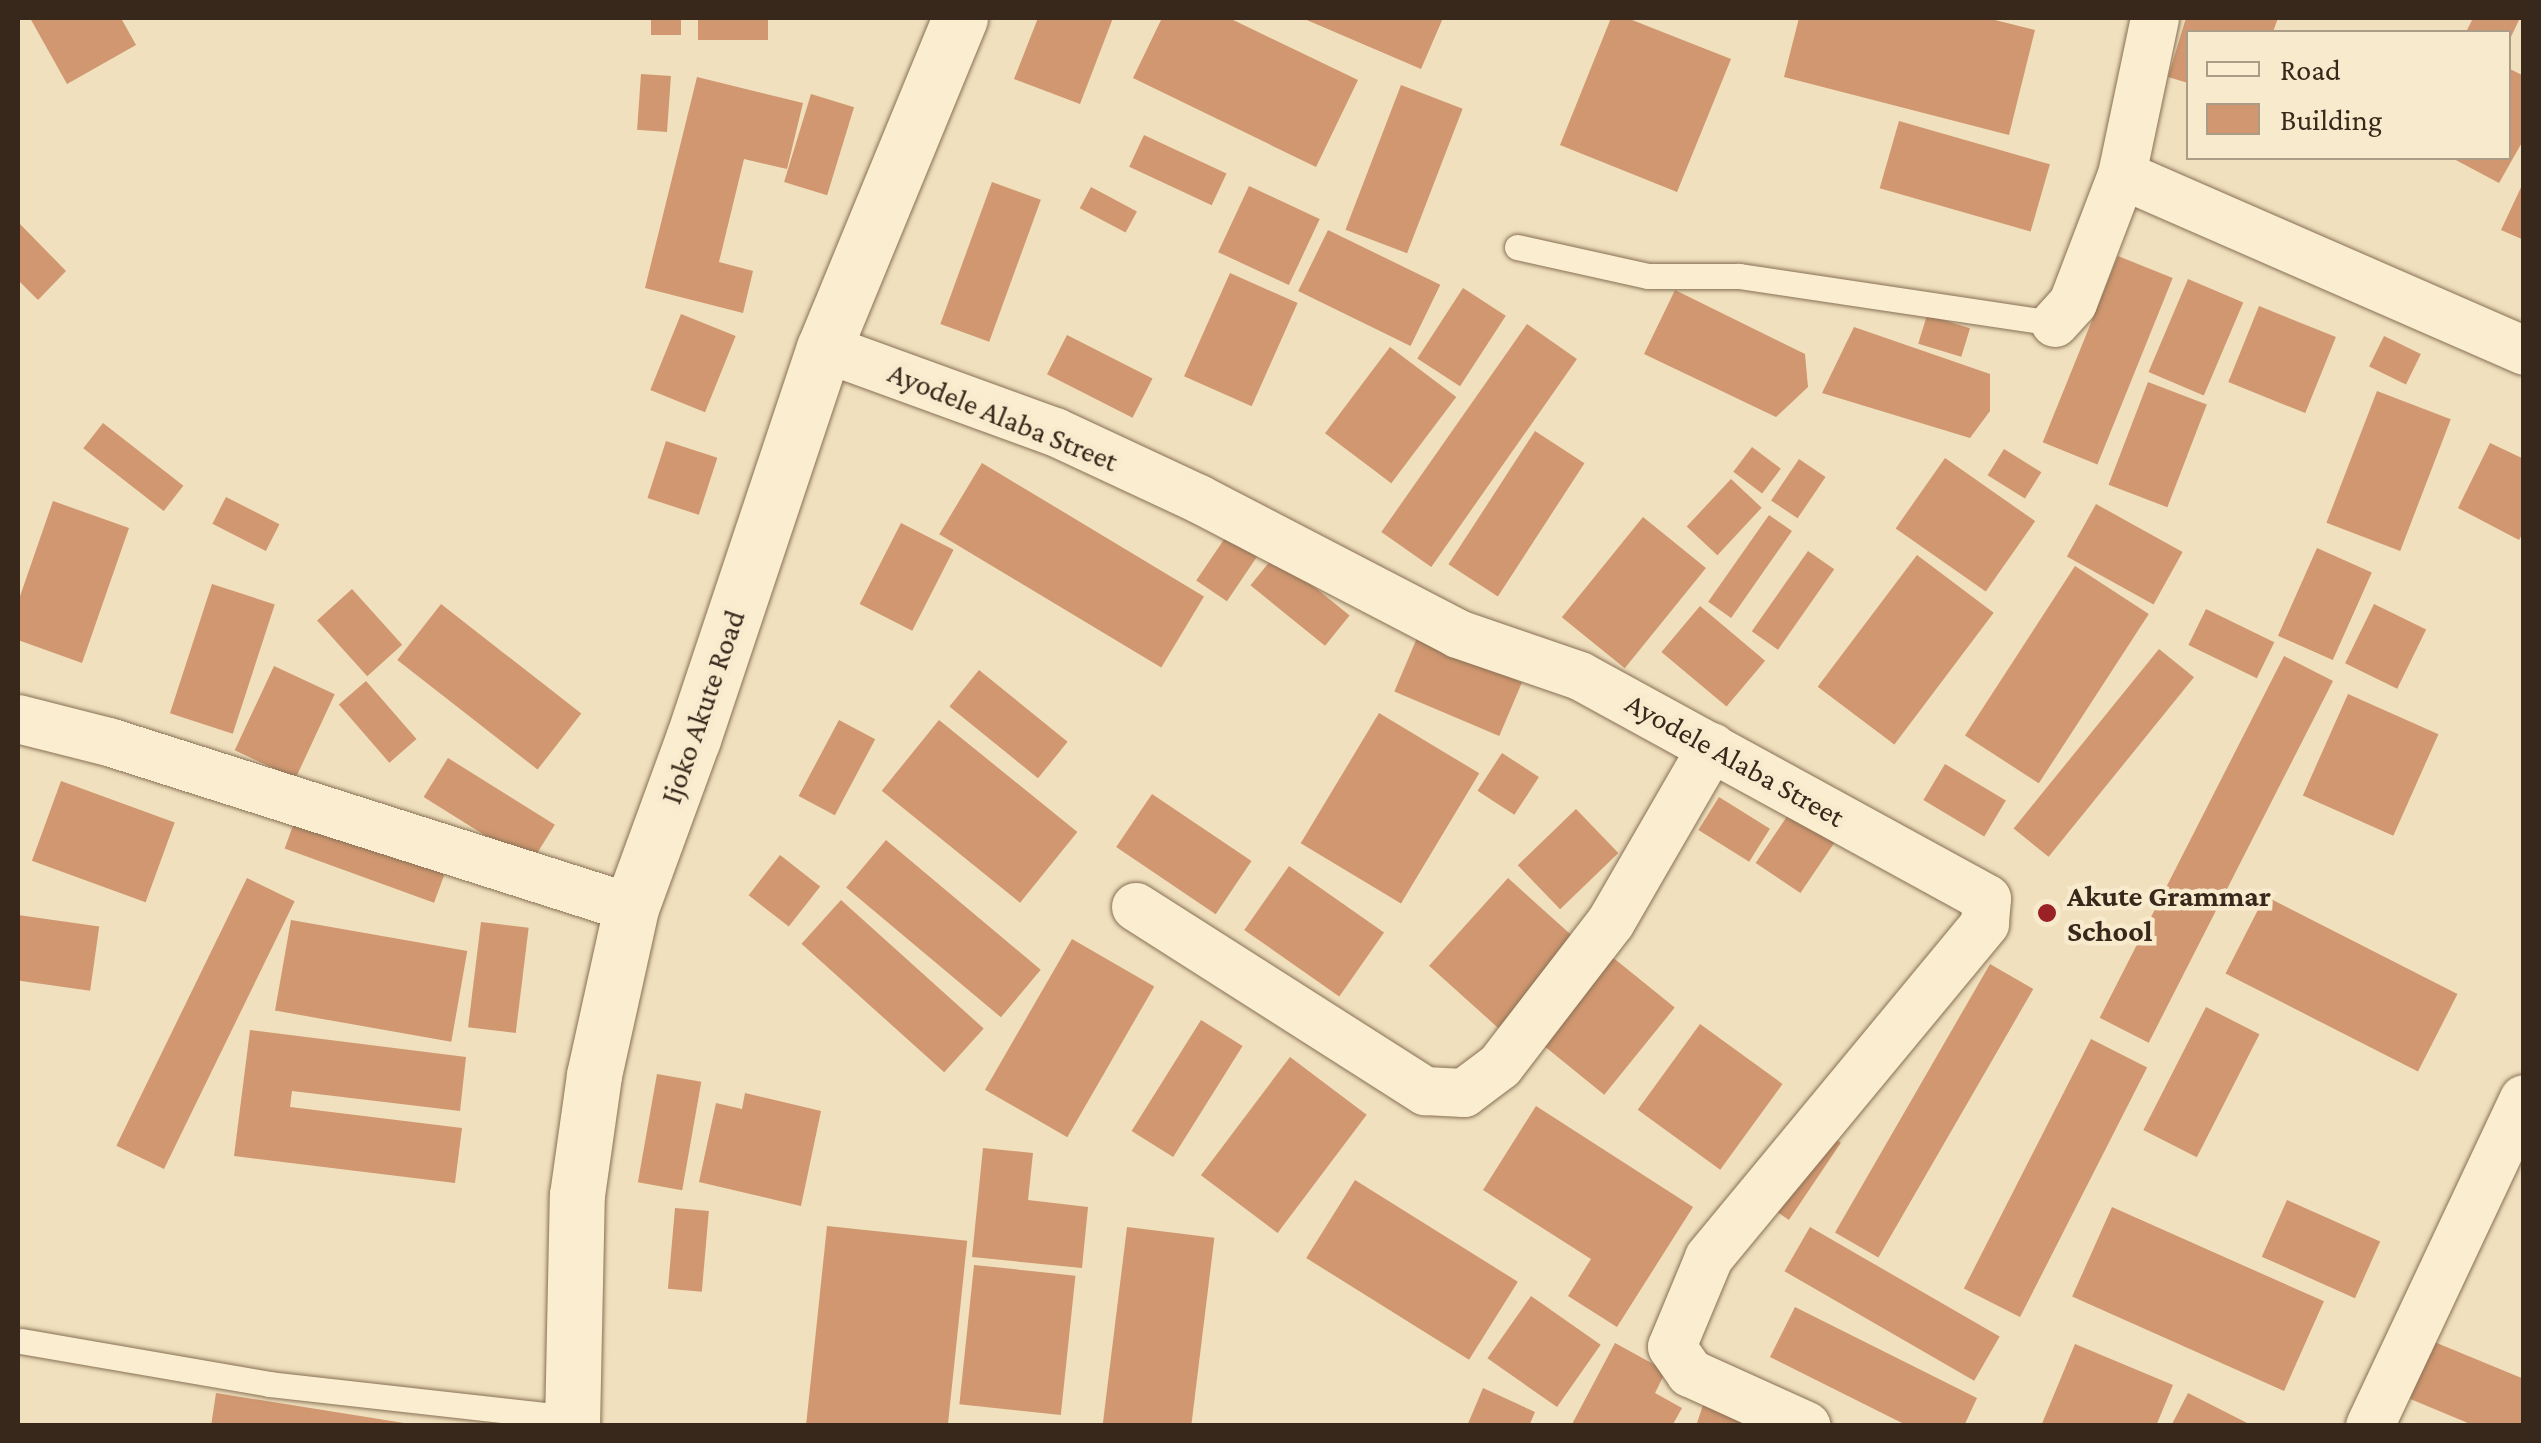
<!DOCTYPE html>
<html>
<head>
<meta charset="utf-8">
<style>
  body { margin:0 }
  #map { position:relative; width:2541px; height:1443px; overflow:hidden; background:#f0e0bd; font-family:"Crimson Pro",serif }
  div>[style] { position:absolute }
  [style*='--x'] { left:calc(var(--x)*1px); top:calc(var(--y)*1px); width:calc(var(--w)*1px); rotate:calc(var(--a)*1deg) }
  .building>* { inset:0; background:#d09770; transform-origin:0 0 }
  .roads { filter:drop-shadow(0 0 2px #887055) drop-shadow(0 0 2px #887055) }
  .service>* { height:25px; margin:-12.5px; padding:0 12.5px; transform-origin:12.5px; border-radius:12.5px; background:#faedd0 }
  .minor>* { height:48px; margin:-24px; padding:0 24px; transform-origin:24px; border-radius:24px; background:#faedd0 }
  .secondary>* { height:55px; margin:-27.5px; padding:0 27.5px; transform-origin:27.5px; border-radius:27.5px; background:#faedd0 }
  .dots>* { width:28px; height:28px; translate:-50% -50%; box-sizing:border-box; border:5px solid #f7eacd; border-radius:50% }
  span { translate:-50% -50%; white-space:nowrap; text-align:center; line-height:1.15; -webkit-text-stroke:9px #f7eacd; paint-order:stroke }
  .street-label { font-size:30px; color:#37281b }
  .poi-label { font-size:30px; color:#37281b; font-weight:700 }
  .left { translate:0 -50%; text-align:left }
  .frame { position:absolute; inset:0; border:20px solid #37281b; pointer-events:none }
  .legend { position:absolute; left:2186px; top:30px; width:325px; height:130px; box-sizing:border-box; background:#f7eacd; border:2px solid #aa9c86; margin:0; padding:12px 18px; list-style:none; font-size:30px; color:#37281b }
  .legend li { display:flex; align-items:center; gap:20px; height:50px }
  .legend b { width:50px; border:2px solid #aa9c86 }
</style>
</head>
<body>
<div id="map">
  <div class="building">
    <div style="clip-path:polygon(30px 18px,121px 18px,136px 45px,67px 84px)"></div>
    <div style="left:651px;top:18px;width:30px;height:17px"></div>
    <div style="left:698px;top:18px;width:70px;height:22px"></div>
    <div style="clip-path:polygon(1038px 18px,1113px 18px,1080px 104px,1014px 79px)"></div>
    <div style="clip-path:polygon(1162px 18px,1229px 18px,1358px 80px,1316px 167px,1133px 78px)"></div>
    <div style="clip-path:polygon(1302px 18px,1443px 18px,1421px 69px)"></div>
    <div style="clip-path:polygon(1611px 18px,1627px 18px,1731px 59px,1677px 192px,1560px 145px)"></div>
    <div style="clip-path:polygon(1799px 18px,1987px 18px,2035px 30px,2009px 135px,1784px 77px)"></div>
    <div style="clip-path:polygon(2186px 18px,2278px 18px,2273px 32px,2188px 32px,2188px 83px,2168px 77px)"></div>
    <div style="clip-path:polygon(2473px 18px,2520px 18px,2508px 43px,2508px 32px,2466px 32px)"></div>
    <div style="clip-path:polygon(2508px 68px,2524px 76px,2524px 139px,2499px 183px,2452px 158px,2508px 158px)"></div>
    <div style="left:641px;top:74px;width:30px;height:56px;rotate:4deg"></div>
    <div style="clip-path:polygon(697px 77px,803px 103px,787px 169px,744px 159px,719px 262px,753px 271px,743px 313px,645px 288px)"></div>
    <div style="left:1401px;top:85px;width:66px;height:155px;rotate:21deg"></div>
    <div style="left:811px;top:94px;width:45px;height:92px;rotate:17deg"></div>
    <div style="left:1899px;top:121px;width:157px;height:70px;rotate:16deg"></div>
    <div style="left:1144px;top:135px;width:91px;height:35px;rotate:25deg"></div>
    <div style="clip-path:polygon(2524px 181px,2524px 240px,2501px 230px)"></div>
    <div style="left:992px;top:182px;width:52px;height:151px;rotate:20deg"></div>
    <div style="left:1249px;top:186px;width:78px;height:73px;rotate:25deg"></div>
    <div style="left:1091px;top:187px;width:52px;height:24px;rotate:28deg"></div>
    <div style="clip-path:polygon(18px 222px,66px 271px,38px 300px,18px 280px)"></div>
    <div style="left:1328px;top:230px;width:125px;height:68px;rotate:26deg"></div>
    <div style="left:2118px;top:256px;width:59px;height:201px;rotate:22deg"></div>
    <div style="left:1230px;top:273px;width:74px;height:113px;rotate:24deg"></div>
    <div style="left:2188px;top:279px;width:60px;height:101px;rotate:23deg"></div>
    <div style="left:1463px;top:288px;width:51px;height:84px;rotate:33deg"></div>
    <div style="clip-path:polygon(1675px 290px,1805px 354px,1808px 387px,1776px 417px,1644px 354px)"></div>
    <div style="left:2259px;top:306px;width:83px;height:82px;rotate:22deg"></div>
    <div style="left:681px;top:314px;width:59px;height:82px;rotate:22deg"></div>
    <div style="left:1927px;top:315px;width:45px;height:30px;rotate:17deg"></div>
    <div style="left:1527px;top:324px;width:61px;height:254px;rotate:35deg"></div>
    <div style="clip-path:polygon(1854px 327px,1990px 374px,1990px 411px,1970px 438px,1822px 393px)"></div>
    <div style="left:1067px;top:335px;width:96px;height:44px;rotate:27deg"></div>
    <div style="left:2384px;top:336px;width:41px;height:34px;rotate:26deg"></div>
    <div style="left:1390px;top:347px;width:83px;height:108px;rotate:37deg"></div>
    <div style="left:2148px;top:382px;width:63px;height:110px;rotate:21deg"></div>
    <div style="left:2377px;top:391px;width:79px;height:141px;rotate:21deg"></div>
    <div style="left:103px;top:423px;width:102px;height:32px;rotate:38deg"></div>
    <div style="left:1535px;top:431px;width:59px;height:159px;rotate:33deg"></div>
    <div style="left:666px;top:441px;width:54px;height:60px;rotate:18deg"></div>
    <div style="clip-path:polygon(2490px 443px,2524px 459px,2524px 531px,2519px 540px,2458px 508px)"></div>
    <div style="left:1752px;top:447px;width:36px;height:31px;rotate:37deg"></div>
    <div style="left:2004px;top:449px;width:44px;height:31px;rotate:32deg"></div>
    <div style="left:1945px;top:458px;width:110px;height:86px;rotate:35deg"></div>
    <div style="left:1799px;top:459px;width:32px;height:50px;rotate:34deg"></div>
    <div style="left:982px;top:463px;width:259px;height:83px;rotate:31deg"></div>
    <div style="left:1731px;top:479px;width:42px;height:65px;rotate:43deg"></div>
    <div style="left:226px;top:497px;width:60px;height:30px;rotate:27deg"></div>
    <div style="clip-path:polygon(53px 501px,129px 528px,82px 663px,18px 640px,18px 602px)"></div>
    <div style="left:2096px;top:504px;width:99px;height:60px;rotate:29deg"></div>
    <div style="left:1769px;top:515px;width:28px;height:106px;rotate:35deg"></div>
    <div style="left:1643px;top:517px;width:81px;height:129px;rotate:39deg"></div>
    <div style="left:901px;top:523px;width:59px;height:91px;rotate:27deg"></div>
    <div style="left:1227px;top:535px;width:37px;height:55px;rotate:34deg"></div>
    <div style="left:2317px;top:548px;width:60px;height:96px;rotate:24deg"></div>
    <div style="left:1808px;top:551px;width:32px;height:98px;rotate:35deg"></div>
    <div style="left:1275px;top:555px;width:96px;height:39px;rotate:39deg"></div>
    <div style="left:1917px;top:555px;width:96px;height:165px;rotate:37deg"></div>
    <div style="left:2075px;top:566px;width:88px;height:202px;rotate:33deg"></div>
    <div style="left:212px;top:584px;width:66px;height:136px;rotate:18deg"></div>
    <div style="left:352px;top:589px;width:75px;height:47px;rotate:48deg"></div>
    <div style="left:441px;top:604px;width:178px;height:71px;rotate:38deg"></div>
    <div style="left:2374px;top:604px;width:58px;height:66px;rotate:26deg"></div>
    <div style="left:1700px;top:606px;width:85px;height:60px;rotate:40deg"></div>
    <div style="left:2206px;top:609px;width:76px;height:40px;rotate:26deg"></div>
    <div style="left:1417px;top:638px;width:114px;height:58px;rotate:23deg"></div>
    <div style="left:2159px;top:649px;width:45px;height:231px;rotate:39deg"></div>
    <div style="left:2284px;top:656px;width:55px;height:406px;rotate:27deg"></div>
    <div style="left:274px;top:666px;width:67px;height:93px;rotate:25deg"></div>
    <div style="left:979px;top:670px;width:114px;height:47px;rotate:39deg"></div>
    <div style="left:366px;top:681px;width:77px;height:36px;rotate:49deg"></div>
    <div style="left:2348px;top:694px;width:99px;height:111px;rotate:24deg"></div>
    <div style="left:1379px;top:713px;width:117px;height:152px;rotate:31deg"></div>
    <div style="left:839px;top:720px;width:41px;height:86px;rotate:28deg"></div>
    <div style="left:939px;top:720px;width:178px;height:91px;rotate:39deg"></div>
    <div style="left:1502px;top:753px;width:44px;height:45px;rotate:33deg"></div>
    <div style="left:448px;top:758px;width:126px;height:46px;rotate:32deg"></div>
    <div style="left:1945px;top:764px;width:71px;height:42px;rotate:31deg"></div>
    <div style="left:61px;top:781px;width:121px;height:85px;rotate:20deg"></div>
    <div style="left:1152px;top:794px;width:120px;height:64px;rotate:34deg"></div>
    <div style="left:1719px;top:797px;width:60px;height:39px;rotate:32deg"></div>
    <div style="left:299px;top:809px;width:159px;height:42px;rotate:20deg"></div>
    <div style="left:1576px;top:809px;width:61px;height:81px;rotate:46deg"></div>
    <div style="left:1792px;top:809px;width:54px;height:65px;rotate:34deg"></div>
    <div style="left:886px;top:840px;width:202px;height:62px;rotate:40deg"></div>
    <div style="left:780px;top:855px;width:51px;height:51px;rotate:38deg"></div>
    <div style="left:1289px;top:866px;width:116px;height:78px;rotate:35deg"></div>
    <div style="left:247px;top:878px;width:53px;height:298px;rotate:26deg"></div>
    <div style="left:1508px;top:878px;width:93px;height:118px;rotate:42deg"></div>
    <div style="left:2265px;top:896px;width:216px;height:87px;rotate:27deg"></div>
    <div style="left:841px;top:900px;width:192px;height:59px;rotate:42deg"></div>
    <div style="left:18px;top:915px;width:82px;height:65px;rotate:8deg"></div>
    <div style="left:291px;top:920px;width:179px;height:92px;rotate:10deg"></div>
    <div style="left:481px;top:922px;width:48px;height:106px;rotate:7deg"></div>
    <div style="left:1072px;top:939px;width:95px;height:174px;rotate:30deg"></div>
    <div style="left:1611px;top:956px;width:82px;height:112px;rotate:39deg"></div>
    <div style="left:1990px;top:964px;width:50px;height:310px;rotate:30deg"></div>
    <div style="left:2206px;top:1007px;width:60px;height:138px;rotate:27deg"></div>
    <div style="left:1201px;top:1020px;width:49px;height:131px;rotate:32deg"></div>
    <div style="left:1700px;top:1024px;width:102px;height:106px;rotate:36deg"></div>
    <div style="clip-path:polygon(250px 1030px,466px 1057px,460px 1111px,292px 1091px,290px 1107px,462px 1128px,455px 1183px,234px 1156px)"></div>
    <div style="left:2091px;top:1039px;width:63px;height:280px;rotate:27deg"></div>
    <div style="left:1290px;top:1057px;width:96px;height:148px;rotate:37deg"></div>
    <div style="left:657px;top:1074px;width:45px;height:110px;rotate:10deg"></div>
    <div style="clip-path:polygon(745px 1093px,821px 1111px,801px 1206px,699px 1182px,716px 1103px,742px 1109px)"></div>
    <div style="clip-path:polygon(1536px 1106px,1693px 1207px,1617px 1327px,1568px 1296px,1591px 1259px,1483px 1190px)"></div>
    <div style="left:1816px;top:1126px;width:30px;height:93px;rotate:34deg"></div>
    <div style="clip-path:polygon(983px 1148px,1033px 1153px,1028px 1200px,1088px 1207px,1082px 1268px,972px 1257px)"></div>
    <div style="left:1355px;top:1180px;width:192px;height:92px;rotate:32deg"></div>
    <div style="left:2287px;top:1200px;width:102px;height:62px;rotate:24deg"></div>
    <div style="left:2112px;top:1207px;width:232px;height:98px;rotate:24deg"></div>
    <div style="left:675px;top:1208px;width:34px;height:81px;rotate:5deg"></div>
    <div style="left:827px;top:1226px;width:141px;height:201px;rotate:6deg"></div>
    <div style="left:1127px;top:1227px;width:88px;height:198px;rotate:7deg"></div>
    <div style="left:1810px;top:1227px;width:219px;height:51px;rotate:30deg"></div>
    <div style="left:974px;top:1265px;width:102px;height:140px;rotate:6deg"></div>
    <div style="left:1531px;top:1296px;width:85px;height:76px;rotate:35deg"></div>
    <div style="clip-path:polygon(1795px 1307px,1977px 1398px,1964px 1426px,1908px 1426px,1770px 1357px)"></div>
    <div style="clip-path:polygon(2432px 1341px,2524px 1379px,2524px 1426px,2475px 1426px,2408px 1398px)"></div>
    <div style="clip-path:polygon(1615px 1343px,1666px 1371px,1655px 1393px,1682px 1408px,1672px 1426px,1571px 1426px)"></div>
    <div style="clip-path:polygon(2075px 1344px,2173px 1385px,2156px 1426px,2041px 1426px)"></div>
    <div style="clip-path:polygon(1483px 1388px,1535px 1412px,1529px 1426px,1467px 1426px)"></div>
    <div style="clip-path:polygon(216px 1393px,404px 1423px,403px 1426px,211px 1426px)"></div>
    <div style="clip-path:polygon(2188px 1393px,2253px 1426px,2171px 1426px)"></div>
    <div style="clip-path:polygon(1703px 1405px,1755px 1426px,1696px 1426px)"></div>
  </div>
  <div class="roads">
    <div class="service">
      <div style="--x:1517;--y:247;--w:134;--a:12.5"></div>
      <div style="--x:1648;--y:276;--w:91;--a:0"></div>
      <div style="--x:1739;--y:276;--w:319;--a:8.5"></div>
      <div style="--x:21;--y:1341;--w:252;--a:9.8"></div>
      <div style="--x:269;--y:1384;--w:305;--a:6.4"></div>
    </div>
    <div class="minor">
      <div style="--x:2122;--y:175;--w:439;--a:23.6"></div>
      <div style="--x:2055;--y:323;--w:27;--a:-48"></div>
      <div style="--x:2073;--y:303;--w:137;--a:-69.1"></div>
      <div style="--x:2122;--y:175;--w:160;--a:-78.1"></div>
      <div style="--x:824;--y:348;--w:246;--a:20"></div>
      <div style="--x:1055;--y:432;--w:159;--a:25"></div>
      <div style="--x:1199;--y:499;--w:292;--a:27.5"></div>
      <div style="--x:1458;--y:634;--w:129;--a:19"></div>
      <div style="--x:1580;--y:676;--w:464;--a:28.7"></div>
      <div style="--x:1987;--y:899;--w:25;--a:95"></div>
      <div style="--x:1985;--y:924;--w:433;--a:129.6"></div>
      <div style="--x:1709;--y:1258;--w:96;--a:112.6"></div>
      <div style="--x:1672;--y:1347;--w:32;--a:55"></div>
      <div style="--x:1690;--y:1373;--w:128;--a:24.4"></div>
      <div style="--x:18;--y:719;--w:94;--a:14.2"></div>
      <div style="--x:109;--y:742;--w:548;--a:17.64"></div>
      <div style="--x:1136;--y:907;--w:343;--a:32.5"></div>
      <div style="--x:1425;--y:1091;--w:39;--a:3"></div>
      <div style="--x:1464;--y:1093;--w:45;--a:-36.9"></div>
      <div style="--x:1500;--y:1066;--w:182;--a:-52.4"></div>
      <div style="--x:1611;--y:922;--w:202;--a:-60"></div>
      <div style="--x:2370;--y:1426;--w:361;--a:-64.8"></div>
    </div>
    <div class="secondary">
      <div style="--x:572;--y:1426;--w:231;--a:-88.8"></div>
      <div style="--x:577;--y:1195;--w:121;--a:-81.9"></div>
      <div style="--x:594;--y:1075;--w:171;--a:-77.5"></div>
      <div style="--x:631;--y:908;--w:180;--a:-69.9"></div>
      <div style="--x:693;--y:739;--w:412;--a:-71.5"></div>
      <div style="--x:824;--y:348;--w:357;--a:-67.6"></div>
    </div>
  </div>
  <div class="dots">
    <div style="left:2047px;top:913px;background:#9a2224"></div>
  </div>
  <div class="street-label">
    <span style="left:1003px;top:417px;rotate:22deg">Ayodele Alaba Street</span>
    <span style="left:703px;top:707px;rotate:-71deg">Ijoko Akute Road</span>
    <span style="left:1735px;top:760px;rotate:29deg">Ayodele Alaba Street</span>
  </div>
  <div class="poi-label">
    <span class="left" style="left:2067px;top:913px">Akute Grammar<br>School</span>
  </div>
  <div class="frame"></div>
  <ul class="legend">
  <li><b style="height:12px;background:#faedd0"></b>Road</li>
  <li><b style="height:28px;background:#d09770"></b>Building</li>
  </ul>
</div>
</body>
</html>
